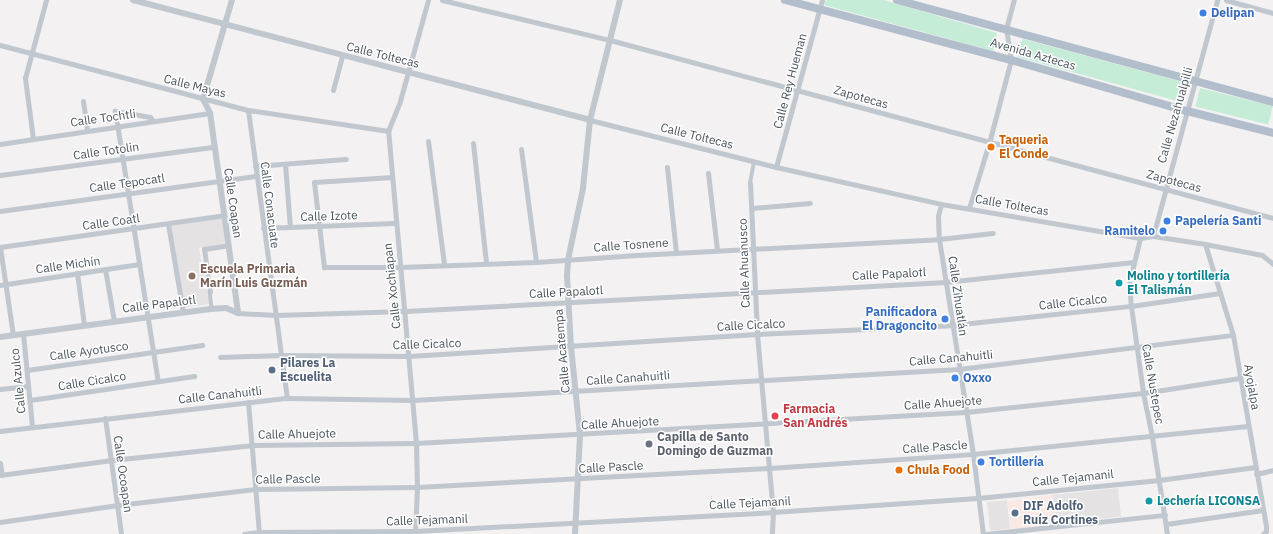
<!DOCTYPE html>
<html>
<head>
<meta charset="utf-8">
<style>
  body { margin:0 }
  #map { position:relative; width:1273px; height:534px; overflow:hidden; background:#f3f1f1; font-family:"IBM Plex Sans",sans-serif }
  div>[style] { position:absolute }
  [style*='--x'] { left:calc(var(--x)*1px); top:calc(var(--y)*1px); width:calc(var(--w)*1px); rotate:calc(var(--a)*1deg) }
  .education>* { inset:0; background:#e4e2e2; transform-origin:0 0 }
  .medical>* { inset:0; background:#fae8e4; transform-origin:0 0 }
  .green>* { inset:0; background:#c4ecd6; transform-origin:0 0 }
  .pedestrian>* { height:3.5px; margin:-1.75px; padding:0 1.75px; transform-origin:1.75px; border-radius:1.75px; background:#c0c7ce }
  .minor>* { height:5px; margin:-2.5px; padding:0 2.5px; transform-origin:2.5px; border-radius:2.5px; background:#c0c7ce }
  .tertiary>* { height:6px; margin:-3px; padding:0 3px; transform-origin:3px; border-radius:3px; background:#c0c7ce }
  .primary>* { height:8px; margin:-4px; padding:0 4px; transform-origin:4px; border-radius:4px; background:#b3becd }
  .dots>* { width:11px; height:11px; translate:-50% -50%; box-sizing:border-box; border:2px solid #fff; border-radius:50% }
  span { translate:-50% -50%; white-space:nowrap; text-align:center; line-height:1.15; -webkit-text-stroke:3px #fff; paint-order:stroke }
  .shop-label { font-size:12px; color:#366cbe; font-weight:700 }
  .left { translate:0 -50%; text-align:left }
  .right { translate:-100% -50%; text-align:right }
  .street-label { font-size:12px; color:#4a535d }
  .food-label { font-size:12px; color:#c56008; font-weight:700 }
  .education-label { font-size:12px; color:#785e54; font-weight:700 }
  .culture-label { font-size:12px; color:#0d838f; font-weight:700 }
  .service-label { font-size:12px; color:#4e5e75; font-weight:700 }
  .health-label { font-size:12px; color:#be3a42; font-weight:700 }
  .worship-label { font-size:12px; color:#5b616d; font-weight:700 }
</style>
</head>
<body>
<div id="map">
  <div class="education">
    <div style="clip-path:polygon(222px 218px,226px 243px,199px 248px,209px 304px,185px 308px,171px 226px)"></div>
    <div style="left:1118px;top:488px;width:29px;height:66px;rotate:84deg"></div>
    <div style="left:1007px;top:500px;width:29px;height:20px;rotate:84deg"></div>
  </div>
  <div class="medical">
    <div style="left:1052px;top:495px;width:29px;height:45px;rotate:82deg"></div>
  </div>
  <div class="green">
    <div style="clip-path:polygon(826px 0,883px 0,997px 33px,993px 51px,824px 5px)"></div>
    <div style="clip-path:polygon(1023px 39px,1186px 83px,1181px 102px,1018px 57px,1018px 47px)"></div>
    <div style="left:1200px;top:88px;width:75px;height:19px;rotate:14deg"></div>
  </div>
  <div class="pedestrian">
    <div style="--x:750;--y:183;--w:21;--a:-79"></div>
    <div style="--x:210;--y:292;--w:17;--a:83"></div>
  </div>
  <div class="minor">
    <div style="--x:442;--y:0;--w:173;--a:13.4"></div>
    <div style="--x:610;--y:40;--w:686;--a:15.03"></div>
    <div style="--x:1226;--y:0;--w:49;--a:15.5"></div>
    <div style="--x:0;--y:45;--w:256;--a:14.7"></div>
    <div style="--x:248;--y:110;--w:142;--a:8.5"></div>
    <div style="--x:333;--y:90;--w:35;--a:-75"></div>
    <div style="--x:83;--y:101;--w:30;--a:82"></div>
    <div style="--x:248;--y:110;--w:291;--a:82.3"></div>
    <div style="--x:590;--y:120;--w:192;--a:14.2"></div>
    <div style="--x:776;--y:167;--w:169;--a:12.6"></div>
    <div style="--x:941;--y:204;--w:202;--a:9.7"></div>
    <div style="--x:1140;--y:238;--w:13;--a:-9"></div>
    <div style="--x:1153;--y:236;--w:53;--a:8.7"></div>
    <div style="--x:1205;--y:244;--w:58;--a:10.9"></div>
    <div style="--x:1262;--y:255;--w:14;--a:39"></div>
    <div style="--x:153;--y:121;--w:5;--a:-127"></div>
    <div style="--x:150;--y:117;--w:36;--a:-170"></div>
    <div style="--x:115;--y:111;--w:273;--a:81"></div>
    <div style="--x:33;--y:139;--w:62;--a:-97.5"></div>
    <div style="--x:25;--y:78;--w:81;--a:-74.9"></div>
    <div style="--x:428;--y:141;--w:125;--a:82.6"></div>
    <div style="--x:473;--y:143;--w:121;--a:83.8"></div>
    <div style="--x:0;--y:144;--w:212;--a:-8.4"></div>
    <div style="--x:521;--y:149;--w:114;--a:82.4"></div>
    <div style="--x:285;--y:164;--w:63;--a:85.5"></div>
    <div style="--x:255;--y:166;--w:91;--a:-4.4"></div>
    <div style="--x:667;--y:167;--w:86;--a:84"></div>
    <div style="--x:776;--y:167;--w:173;--a:-74.6"></div>
    <div style="--x:708;--y:173;--w:78;--a:83.3"></div>
    <div style="--x:0;--y:175;--w:216;--a:-7.5"></div>
    <div style="--x:392;--y:177;--w:78;--a:176.3"></div>
    <div style="--x:314;--y:182;--w:86;--a:83.3"></div>
    <div style="--x:324;--y:267;--w:76;--a:0"></div>
    <div style="--x:400;--y:267;--w:136;--a:-2.1"></div>
    <div style="--x:536;--y:262;--w:101;--a:-4"></div>
    <div style="--x:637;--y:255;--w:302;--a:-3"></div>
    <div style="--x:939;--y:239;--w:54;--a:-6.3"></div>
    <div style="--x:750;--y:183;--w:151;--a:87.3"></div>
    <div style="--x:757;--y:334;--w:179;--a:84.9"></div>
    <div style="--x:773;--y:512;--w:22;--a:93"></div>
    <div style="--x:941;--y:204;--w:12;--a:104"></div>
    <div style="--x:938;--y:216;--w:23;--a:88"></div>
    <div style="--x:939;--y:239;--w:218;--a:81"></div>
    <div style="--x:973;--y:454;--w:81;--a:82.9"></div>
    <div style="--x:752;--y:208;--w:58;--a:-4.9"></div>
    <div style="--x:969;--y:208;--w:68;--a:-72.9"></div>
    <div style="--x:989;--y:143;--w:86;--a:-75.2"></div>
    <div style="--x:1011;--y:60;--w:31;--a:-99"></div>
    <div style="--x:1006;--y:29;--w:30;--a:-75"></div>
    <div style="--x:0;--y:211;--w:258;--a:-7.8"></div>
    <div style="--x:168;--y:224;--w:89;--a:80.3"></div>
    <div style="--x:263;--y:228;--w:132;--a:-2.2"></div>
    <div style="--x:1153;--y:236;--w:245;--a:-74.8"></div>
    <div style="--x:1140;--y:238;--w:47;--a:103.4"></div>
    <div style="--x:1129;--y:284;--w:22;--a:85"></div>
    <div style="--x:1131;--y:306;--w:88;--a:82.1"></div>
    <div style="--x:1143;--y:393;--w:45;--a:78.4"></div>
    <div style="--x:1152;--y:437;--w:98;--a:81.2"></div>
    <div style="--x:1205;--y:244;--w:95;--a:72.9"></div>
    <div style="--x:1233;--y:335;--w:194;--a:80.2"></div>
    <div style="--x:1266;--y:526;--w:5;--a:90"></div>
    <div style="--x:1266;--y:531;--w:4;--a:135"></div>
    <div style="--x:0;--y:247;--w:226;--a:-8.1"></div>
    <div style="--x:0;--y:247;--w:89;--a:81.6"></div>
    <div style="--x:105;--y:269;--w:53;--a:80.2"></div>
    <div style="--x:77;--y:273;--w:52;--a:82.3"></div>
    <div style="--x:0;--y:285;--w:141;--a:-8.6"></div>
    <div style="--x:210;--y:292;--w:43;--a:-97.9"></div>
    <div style="--x:204;--y:249;--w:24;--a:-9"></div>
    <div style="--x:238;--y:313;--w:38;--a:3"></div>
    <div style="--x:276;--y:315;--w:129;--a:-1.8"></div>
    <div style="--x:405;--y:311;--w:542;--a:-3.07"></div>
    <div style="--x:946;--y:282;--w:189;--a:-6.1"></div>
    <div style="--x:23;--y:333;--w:94;--a:84.5"></div>
    <div style="--x:220;--y:357;--w:61;--a:-1.9"></div>
    <div style="--x:281;--y:355;--w:128;--a:0.4"></div>
    <div style="--x:409;--y:356;--w:349;--a:-3.6"></div>
    <div style="--x:757;--y:334;--w:195;--a:-2.6"></div>
    <div style="--x:952;--y:325;--w:180;--a:-6.1"></div>
    <div style="--x:1131;--y:306;--w:90;--a:-8.3"></div>
    <div style="--x:27;--y:370;--w:177;--a:-8.1"></div>
    <div style="--x:0;--y:389;--w:28;--a:-6"></div>
    <div style="--x:30;--y:400;--w:166;--a:-8.3"></div>
    <div style="--x:248;--y:402;--w:132;--a:85.2"></div>
    <div style="--x:105;--y:418;--w:117;--a:82.1"></div>
    <div style="--x:0;--y:431;--w:289;--a:-6.6"></div>
    <div style="--x:287;--y:398;--w:126;--a:0.9"></div>
    <div style="--x:413;--y:400;--w:547;--a:-3.25"></div>
    <div style="--x:959;--y:369;--w:276;--a:-7.1"></div>
    <div style="--x:0;--y:463;--w:12;--a:81"></div>
    <div style="--x:1256;--y:474;--w:17;--a:-13"></div>
    <div style="--x:0;--y:475;--w:113;--a:-7.6"></div>
    <div style="--x:112;--y:460;--w:142;--a:-6.1"></div>
    <div style="--x:253;--y:445;--w:163;--a:-0.7"></div>
    <div style="--x:416;--y:443;--w:551;--a:-3.23"></div>
    <div style="--x:966;--y:412;--w:178;--a:-6.1"></div>
    <div style="--x:1143;--y:393;--w:98;--a:-8.8"></div>
    <div style="--x:0;--y:522;--w:119;--a:-8.2"></div>
    <div style="--x:118;--y:505;--w:140;--a:-6.6"></div>
    <div style="--x:257;--y:489;--w:160;--a:-0.7"></div>
    <div style="--x:417;--y:487;--w:353;--a:-3.1"></div>
    <div style="--x:769;--y:468;--w:204;--a:-3.9"></div>
    <div style="--x:973;--y:454;--w:276;--a:-5.8"></div>
    <div style="--x:1166;--y:524;--w:98;--a:-8.2"></div>
    <div style="--x:415;--y:533;--w:46;--a:-87.5"></div>
    <div style="--x:417;--y:487;--w:44;--a:-91.3"></div>
    <div style="--x:416;--y:443;--w:313;--a:-95.1"></div>
    <div style="--x:388;--y:131;--w:32;--a:-68"></div>
    <div style="--x:400;--y:101;--w:105;--a:-74.5"></div>
    <div style="--x:244;--y:534;--w:15;--a:-8"></div>
    <div style="--x:259;--y:532;--w:156;--a:-0.4"></div>
    <div style="--x:415;--y:531;--w:359;--a:-3"></div>
    <div style="--x:773;--y:512;--w:205;--a:-3.9"></div>
    <div style="--x:978;--y:498;--w:182;--a:-5.7"></div>
    <div style="--x:1159;--y:480;--w:97;--a:-7.7"></div>
    <div style="--x:986;--y:534;--w:180;--a:-6.1"></div>
  </div>
  <div class="tertiary">
    <div style="--x:133;--y:0;--w:472;--a:14.7"></div>
    <div style="--x:232;--y:0;--w:103;--a:106.3"></div>
    <div style="--x:203;--y:99;--w:16;--a:63"></div>
    <div style="--x:210;--y:113;--w:202;--a:82"></div>
    <div style="--x:0;--y:337;--w:212;--a:-7.6"></div>
    <div style="--x:210;--y:309;--w:16;--a:-4"></div>
    <div style="--x:226;--y:308;--w:13;--a:23"></div>
    <div style="--x:575;--y:534;--w:99;--a:-87.1"></div>
    <div style="--x:580;--y:435;--w:88;--a:-95.8"></div>
    <div style="--x:571;--y:347;--w:71;--a:-93.2"></div>
    <div style="--x:567;--y:276;--w:16;--a:-86"></div>
    <div style="--x:568;--y:260;--w:74;--a:-78.2"></div>
    <div style="--x:583;--y:188;--w:68;--a:-84.1"></div>
    <div style="--x:590;--y:120;--w:124;--a:-76"></div>
  </div>
  <div class="primary">
    <div style="--x:785;--y:0;--w:234;--a:14.9"></div>
    <div style="--x:1011;--y:60;--w:183;--a:16.2"></div>
    <div style="--x:1187;--y:111;--w:89;--a:14.3"></div>
    <div style="--x:897;--y:0;--w:390;--a:15.2"></div>
  </div>
  <div class="dots">
    <div style="left:1203px;top:13px;background:#3f7fe0"></div>
    <div style="left:991px;top:147px;background:#e8710a"></div>
    <div style="left:1167px;top:221px;background:#3f7fe0"></div>
    <div style="left:1163px;top:231px;background:#3f7fe0"></div>
    <div style="left:192px;top:276px;background:#8d6e63"></div>
    <div style="left:1119px;top:283px;background:#0f9aa8"></div>
    <div style="left:945px;top:319px;background:#3f7fe0"></div>
    <div style="left:272px;top:370px;background:#5c6f8a"></div>
    <div style="left:955px;top:378px;background:#3f7fe0"></div>
    <div style="left:775px;top:416px;background:#e0444e"></div>
    <div style="left:649px;top:444px;background:#6b7280"></div>
    <div style="left:981px;top:462px;background:#3f7fe0"></div>
    <div style="left:899px;top:470px;background:#e8710a"></div>
    <div style="left:1149px;top:501px;background:#0f9aa8"></div>
    <div style="left:1015px;top:513px;background:#5c6f8a"></div>
  </div>
  <div class="shop-label">
    <span class="left" style="left:1211px;top:13px">Delipan</span>
    <span class="left" style="left:1175px;top:221px">Papelería Santi</span>
    <span class="right" style="left:1155px;top:231px">Ramitelo</span>
    <span class="right" style="left:937px;top:319px">Panificadora<br>El Dragoncito</span>
    <span class="left" style="left:963px;top:378px">Oxxo</span>
    <span class="left" style="left:989px;top:462px">Tortillería</span>
  </div>
  <div class="street-label">
    <span style="left:1033px;top:54px;rotate:16deg">Avenida Aztecas</span>
    <span style="left:383px;top:55px;rotate:14deg">Calle Toltecas</span>
    <span style="left:790px;top:81px;rotate:-75deg">Calle Rey Hueman</span>
    <span style="left:195px;top:86px;rotate:14deg">Calle Mayas</span>
    <span style="left:861px;top:97px;rotate:16deg">Zapotecas</span>
    <span style="left:1175px;top:115px;rotate:-74deg">Calle Nezahualpilli</span>
    <span style="left:103px;top:118px;rotate:-8deg">Calle Tochtli</span>
    <span style="left:697px;top:136px;rotate:14deg">Calle Toltecas</span>
    <span style="left:106px;top:151px;rotate:-8deg">Calle Totolin</span>
    <span style="left:1174px;top:181px;rotate:15deg">Zapotecas</span>
    <span style="left:127px;top:183px;rotate:-8deg">Calle Tepocatl</span>
    <span style="left:233px;top:203px;rotate:82deg">Calle Coapan</span>
    <span style="left:270px;top:205px;rotate:83deg">Calle Conacuate</span>
    <span style="left:1012px;top:205px;rotate:10deg">Calle Toltecas</span>
    <span style="left:329px;top:216px;rotate:-2deg">Calle Izote</span>
    <span style="left:111px;top:222px;rotate:-8deg">Calle Coatl</span>
    <span style="left:631px;top:245px;rotate:-4deg">Calle Tosnene</span>
    <span style="left:744px;top:263px;rotate:-92deg">Calle Ahuanusco</span>
    <span style="left:68px;top:265px;rotate:-8deg">Calle Michín</span>
    <span style="left:889px;top:274px;rotate:-3deg">Calle Papalotl</span>
    <span style="left:392px;top:286px;rotate:-96deg">Calle Xochiapan</span>
    <span style="left:566px;top:292px;rotate:-3deg">Calle Papalotl</span>
    <span style="left:958px;top:296px;rotate:82deg">Calle Zihuatlán</span>
    <span style="left:1073px;top:302px;rotate:-6deg">Calle Cicalco</span>
    <span style="left:159px;top:304px;rotate:-7deg">Calle Papalotl</span>
    <span style="left:751px;top:325px;rotate:-3deg">Calle Cicalco</span>
    <span style="left:427px;top:344px;rotate:-2deg">Calle Cicalco</span>
    <span style="left:89px;top:351px;rotate:-8deg">Calle Ayotusco</span>
    <span style="left:562px;top:351px;rotate:-95deg">Calle Acatempa</span>
    <span style="left:951px;top:358px;rotate:-5deg">Calle Canahuitli</span>
    <span style="left:628px;top:378px;rotate:-4deg">Calle Canahuitli</span>
    <span style="left:18px;top:381px;rotate:-96deg">Calle Azulco</span>
    <span style="left:92px;top:381px;rotate:-9deg">Calle Cicalco</span>
    <span style="left:1153px;top:384px;rotate:80deg">Calle Nustepec</span>
    <span style="left:1252px;top:387px;rotate:80deg">Ayojalpa</span>
    <span style="left:220px;top:395px;rotate:-6deg">Calle Canahuitli</span>
    <span style="left:943px;top:403px;rotate:-4deg">Calle Ahuejote</span>
    <span style="left:620px;top:423px;rotate:-3deg">Calle Ahuejote</span>
    <span style="left:297px;top:434px;rotate:-1deg">Calle Ahuejote</span>
    <span style="left:935px;top:447px;rotate:-4deg">Calle Pascle</span>
    <span style="left:611px;top:467px;rotate:-3deg">Calle Pascle</span>
    <span style="left:123px;top:474px;rotate:82deg">Calle Ocoapan</span>
    <span style="left:1073px;top:478px;rotate:-6deg">Calle Tejamanil</span>
    <span style="left:288px;top:479px;rotate:-1deg">Calle Pascle</span>
    <span style="left:750px;top:503px;rotate:-3deg">Calle Tejamanil</span>
    <span style="left:427px;top:520px;rotate:-2deg">Calle Tejamanil</span>
  </div>
  <div class="food-label">
    <span class="left" style="left:999px;top:147px">Taqueria<br>El Conde</span>
    <span class="left" style="left:907px;top:470px">Chula Food</span>
  </div>
  <div class="education-label">
    <span class="left" style="left:200px;top:276px">Escuela Primaria<br>Marín Luis Guzmán</span>
  </div>
  <div class="culture-label">
    <span class="left" style="left:1127px;top:283px">Molino y tortillería<br>El Talismán</span>
    <span class="left" style="left:1157px;top:501px">Lechería LICONSA</span>
  </div>
  <div class="service-label">
    <span class="left" style="left:280px;top:370px">Pilares La<br>Escuelita</span>
    <span class="left" style="left:1023px;top:513px">DIF Adolfo<br>Ruíz Cortines</span>
  </div>
  <div class="health-label">
    <span class="left" style="left:783px;top:416px">Farmacia<br>San Andrés</span>
  </div>
  <div class="worship-label">
    <span class="left" style="left:657px;top:444px">Capilla de Santo<br>Domingo de Guzman</span>
  </div>
</div>
</body>
</html>
